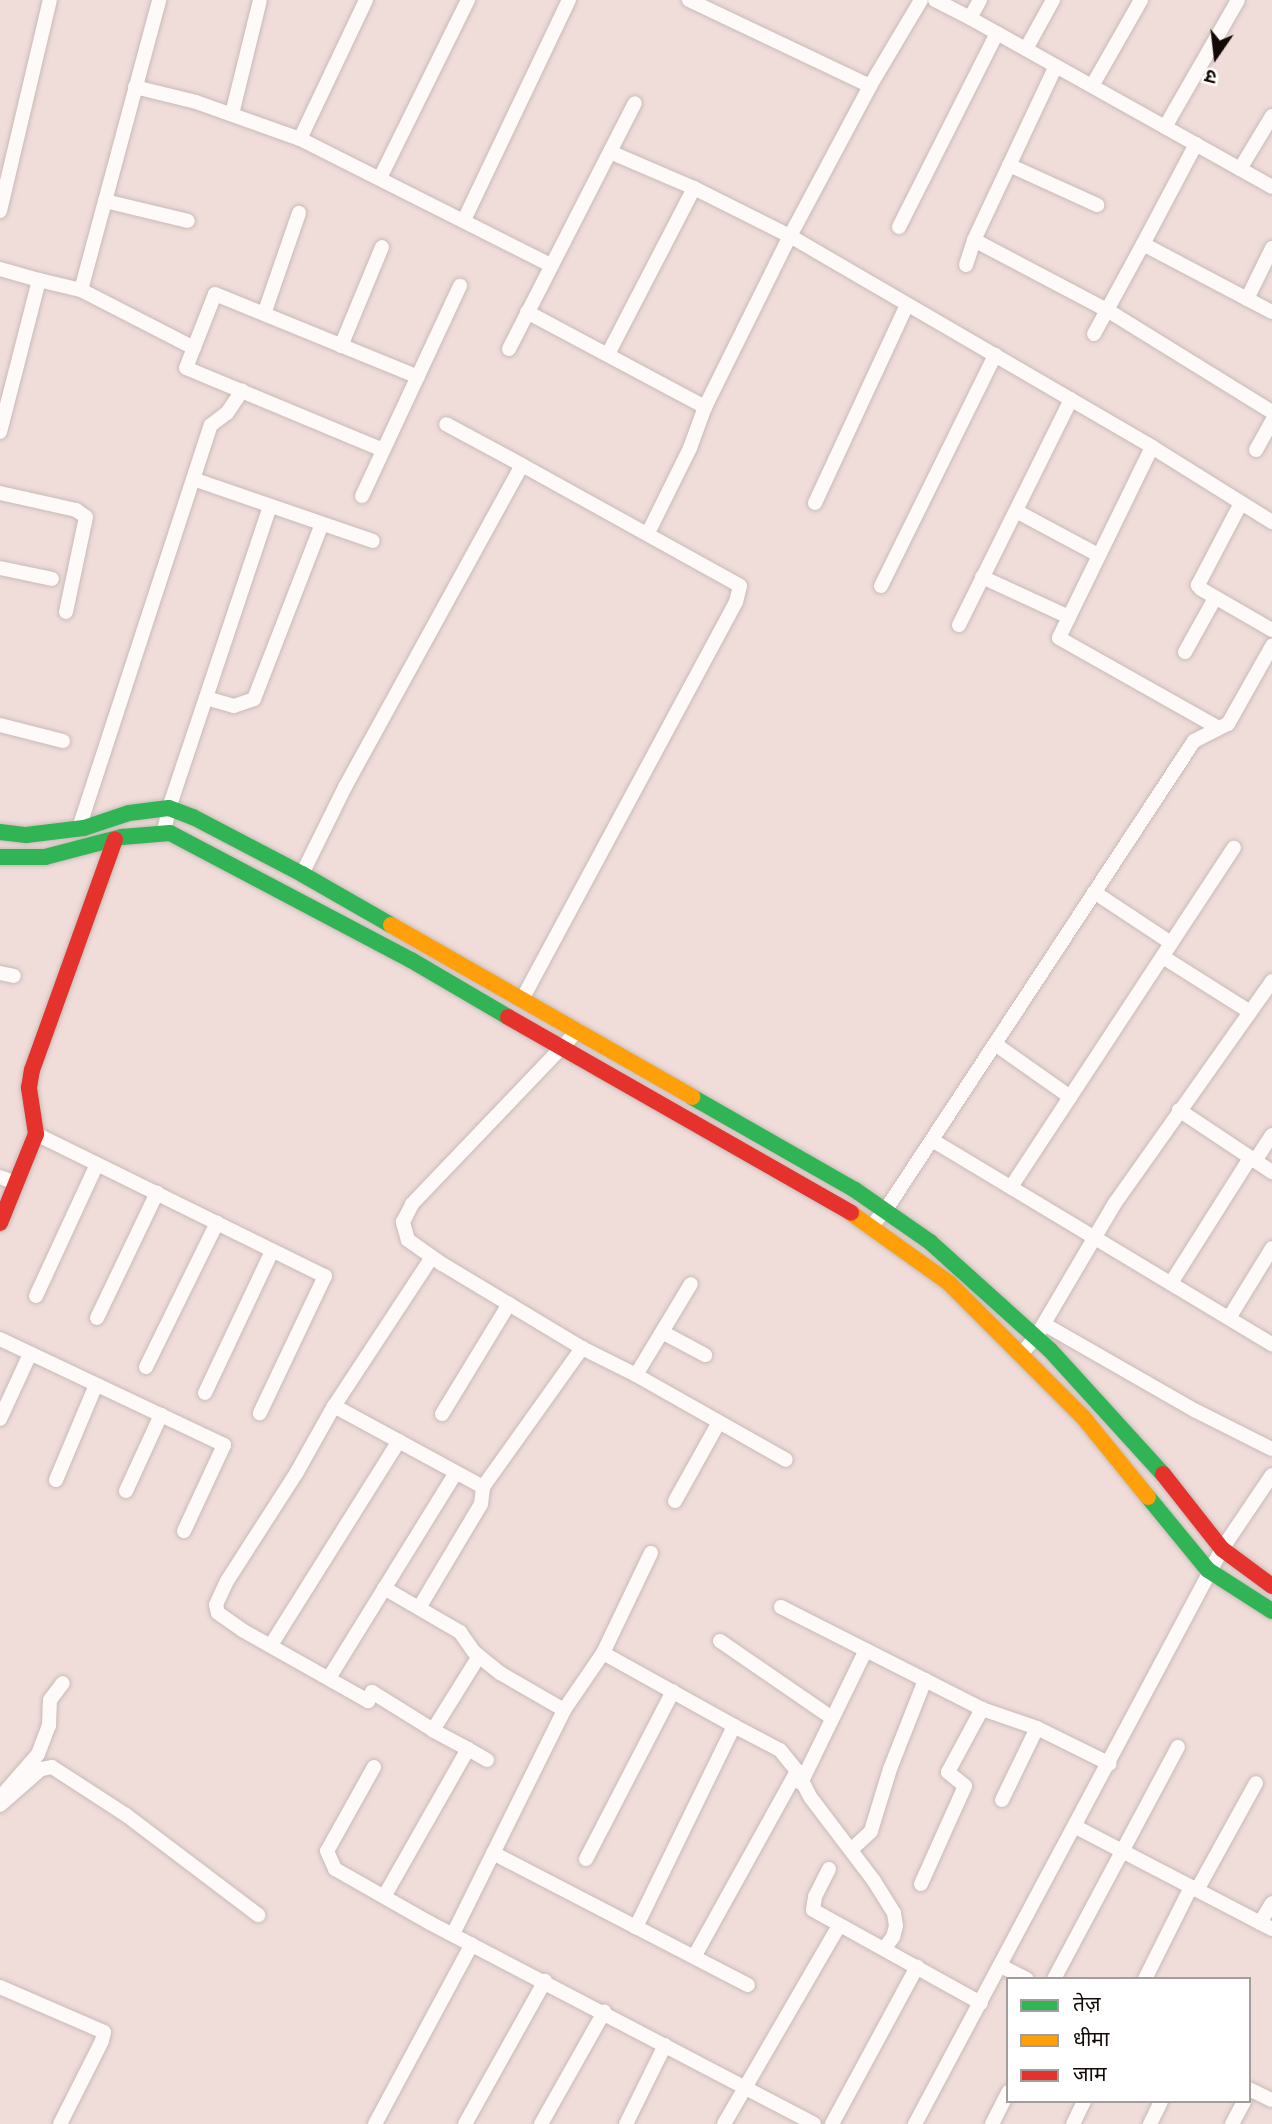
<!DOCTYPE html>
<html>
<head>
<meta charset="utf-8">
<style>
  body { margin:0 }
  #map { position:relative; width:1272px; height:2124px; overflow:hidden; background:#f0ddda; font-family:Arial,"Noto Sans Devanagari",sans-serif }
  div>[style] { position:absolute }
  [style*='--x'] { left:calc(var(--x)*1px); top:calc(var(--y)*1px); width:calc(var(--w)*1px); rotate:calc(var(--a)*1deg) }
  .roads { filter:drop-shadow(0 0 2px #c8bbb8) drop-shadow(0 0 2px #c8bbb8) }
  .street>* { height:14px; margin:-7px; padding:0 7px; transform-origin:7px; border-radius:7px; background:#fdfaf9 }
  .fast>* { height:16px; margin:-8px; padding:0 8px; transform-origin:8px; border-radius:8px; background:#30b455 }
  .slow>* { height:16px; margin:-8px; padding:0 8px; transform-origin:8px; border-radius:8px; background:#ff9f0a }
  .jam>* { height:16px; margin:-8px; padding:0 8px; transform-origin:8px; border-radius:8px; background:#e5322d }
  span { translate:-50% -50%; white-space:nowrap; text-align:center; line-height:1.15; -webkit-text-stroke:5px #fff; paint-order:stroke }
  .legend { position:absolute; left:1006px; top:1977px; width:245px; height:126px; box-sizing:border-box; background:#fff; border:2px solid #a19d9c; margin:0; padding:9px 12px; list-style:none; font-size:21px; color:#140a08 }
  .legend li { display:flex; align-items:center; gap:14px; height:35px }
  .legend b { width:35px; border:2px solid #a19d9c }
  .north { position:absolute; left:1181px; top:21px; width:70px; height:70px; -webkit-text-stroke:5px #fff; paint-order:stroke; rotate:194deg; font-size:19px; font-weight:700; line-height:28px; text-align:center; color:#140a08 }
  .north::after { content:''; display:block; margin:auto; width:24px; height:32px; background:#140a08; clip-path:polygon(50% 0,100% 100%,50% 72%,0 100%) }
</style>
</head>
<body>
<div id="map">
  <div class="roads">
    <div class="street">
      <div style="--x:689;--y:0;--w:200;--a:25.4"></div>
      <div style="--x:935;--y:0;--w:39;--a:27"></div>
      <div style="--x:970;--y:18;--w:21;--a:-61"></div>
      <div style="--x:970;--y:18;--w:346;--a:29.2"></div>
      <div style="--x:1026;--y:49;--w:56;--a:-61.1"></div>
      <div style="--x:1092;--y:86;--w:99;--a:-60.3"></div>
      <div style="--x:135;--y:87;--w:63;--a:13.8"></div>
      <div style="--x:196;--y:102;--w:110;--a:19.6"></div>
      <div style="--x:300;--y:139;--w:280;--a:26.7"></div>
      <div style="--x:232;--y:114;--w:117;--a:-76.2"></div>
      <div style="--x:1165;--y:127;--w:146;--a:-60.1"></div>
      <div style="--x:300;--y:139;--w:154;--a:-64.6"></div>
      <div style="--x:1196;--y:144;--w:113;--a:117.9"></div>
      <div style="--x:1143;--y:244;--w:146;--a:27.8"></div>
      <div style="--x:610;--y:152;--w:91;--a:23.2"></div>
      <div style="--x:694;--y:188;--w:107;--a:26.6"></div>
      <div style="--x:790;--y:236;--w:419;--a:30.2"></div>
      <div style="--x:1152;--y:447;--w:142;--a:32"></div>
      <div style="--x:1009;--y:165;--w:97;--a:24.4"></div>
      <div style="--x:1240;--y:169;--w:62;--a:-58.9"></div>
      <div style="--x:380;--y:178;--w:199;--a:-63.7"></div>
      <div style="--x:105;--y:201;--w:85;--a:13.5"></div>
      <div style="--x:0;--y:211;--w:217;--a:-76.7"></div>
      <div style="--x:464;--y:220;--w:244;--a:-64.5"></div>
      <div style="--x:899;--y:227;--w:217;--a:-63.2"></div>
      <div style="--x:974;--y:240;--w:150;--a:27.8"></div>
      <div style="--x:1107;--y:310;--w:194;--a:31.7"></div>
      <div style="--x:966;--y:265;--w:26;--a:-72"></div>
      <div style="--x:974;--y:240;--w:192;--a:-64.8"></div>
      <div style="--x:0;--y:269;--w:41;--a:15.8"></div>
      <div style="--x:81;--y:290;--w:127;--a:27.2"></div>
      <div style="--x:1247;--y:299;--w:57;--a:-63.9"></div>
      <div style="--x:527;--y:312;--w:202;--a:28.1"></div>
      <div style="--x:264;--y:314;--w:107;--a:-70.9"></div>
      <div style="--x:1094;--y:334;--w:102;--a:-61.4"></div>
      <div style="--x:341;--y:346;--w:107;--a:-67.5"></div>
      <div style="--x:509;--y:349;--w:276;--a:-62.9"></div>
      <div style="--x:608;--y:354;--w:187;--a:-62.6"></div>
      <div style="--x:0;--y:432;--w:157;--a:-75.6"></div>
      <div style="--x:39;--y:280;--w:43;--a:13.4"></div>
      <div style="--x:81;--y:290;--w:300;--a:-74.9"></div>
      <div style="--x:1152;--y:447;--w:212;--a:116"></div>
      <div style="--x:1059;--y:638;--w:181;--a:29.4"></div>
      <div style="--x:383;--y:450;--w:213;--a:-157.4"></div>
      <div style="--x:186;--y:368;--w:79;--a:-68.6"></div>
      <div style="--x:215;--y:294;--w:219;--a:22.2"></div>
      <div style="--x:1256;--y:450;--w:33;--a:-61"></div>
      <div style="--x:522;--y:465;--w:249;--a:29"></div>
      <div style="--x:740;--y:586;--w:16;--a:104"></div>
      <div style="--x:736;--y:602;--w:451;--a:118.3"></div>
      <div style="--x:193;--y:479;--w:190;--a:19"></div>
      <div style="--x:0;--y:493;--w:78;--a:12.6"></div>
      <div style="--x:76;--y:510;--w:12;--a:35"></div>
      <div style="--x:86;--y:517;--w:97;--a:101.9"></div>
      <div style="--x:362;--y:496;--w:232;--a:-65"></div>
      <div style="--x:815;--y:503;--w:218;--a:-65.1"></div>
      <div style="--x:1241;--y:503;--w:93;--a:117.7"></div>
      <div style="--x:1198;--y:585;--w:5;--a:53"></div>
      <div style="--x:1201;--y:589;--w:82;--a:30"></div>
      <div style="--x:1016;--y:511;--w:93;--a:28.2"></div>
      <div style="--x:648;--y:533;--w:95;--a:-63.7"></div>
      <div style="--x:690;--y:448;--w:44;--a:-69.9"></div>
      <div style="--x:705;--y:407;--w:191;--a:-63.6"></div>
      <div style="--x:790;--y:236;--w:170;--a:-61.9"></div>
      <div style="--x:870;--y:86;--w:100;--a:-59.3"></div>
      <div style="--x:0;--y:568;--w:53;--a:11.9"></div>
      <div style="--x:982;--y:577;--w:96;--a:24.7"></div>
      <div style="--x:881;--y:586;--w:258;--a:-63.7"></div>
      <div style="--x:959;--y:625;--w:252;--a:-63.6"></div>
      <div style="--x:1185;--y:652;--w:62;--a:-60.9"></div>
      <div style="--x:206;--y:698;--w:29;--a:16"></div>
      <div style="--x:234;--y:706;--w:21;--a:-19"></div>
      <div style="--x:254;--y:699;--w:188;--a:-68.8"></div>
      <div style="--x:0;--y:725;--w:65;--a:14.3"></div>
      <div style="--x:79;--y:828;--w:424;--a:-71.9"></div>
      <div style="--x:211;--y:425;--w:20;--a:-37"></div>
      <div style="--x:227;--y:413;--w:27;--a:-56"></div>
      <div style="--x:164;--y:832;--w:25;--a:-78"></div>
      <div style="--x:169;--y:808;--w:318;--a:-71.5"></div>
      <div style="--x:302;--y:874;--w:97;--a:-63.7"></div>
      <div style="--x:345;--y:787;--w:367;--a:-61.2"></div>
      <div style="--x:522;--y:465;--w:86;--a:-151.7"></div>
      <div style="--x:1094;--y:892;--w:92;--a:33.5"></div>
      <div style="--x:1163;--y:957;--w:103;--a:32.3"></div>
      <div style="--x:0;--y:973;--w:14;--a:12"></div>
      <div style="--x:995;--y:1044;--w:92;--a:35.2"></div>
      <div style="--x:1179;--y:1110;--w:112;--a:33.7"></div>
      <div style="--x:36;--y:1134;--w:322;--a:26.2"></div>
      <div style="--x:325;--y:1276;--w:152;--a:115.4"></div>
      <div style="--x:932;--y:1140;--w:397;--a:31"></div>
      <div style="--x:1255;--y:1161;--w:31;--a:-57"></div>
      <div style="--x:0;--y:1177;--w:17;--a:21"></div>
      <div style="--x:1011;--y:1187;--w:406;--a:-56.7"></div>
      <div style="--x:870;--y:1227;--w:22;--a:-47"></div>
      <div style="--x:885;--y:1211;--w:562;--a:-56.68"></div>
      <div style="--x:1194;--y:741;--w:38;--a:-27"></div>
      <div style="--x:1228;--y:724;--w:90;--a:-60.6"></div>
      <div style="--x:432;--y:1257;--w:178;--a:123.3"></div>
      <div style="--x:334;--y:1406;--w:76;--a:119.3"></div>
      <div style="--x:297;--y:1472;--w:130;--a:122.7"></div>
      <div style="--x:227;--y:1581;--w:26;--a:115"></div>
      <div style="--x:216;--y:1605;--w:8;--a:76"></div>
      <div style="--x:218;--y:1613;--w:29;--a:35"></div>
      <div style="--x:242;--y:1630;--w:145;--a:29.4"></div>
      <div style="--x:368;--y:1701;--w:10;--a:-66"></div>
      <div style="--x:372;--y:1692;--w:72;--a:31.9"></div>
      <div style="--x:1171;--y:1283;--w:148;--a:-57.7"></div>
      <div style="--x:36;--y:1296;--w:145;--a:-65.2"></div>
      <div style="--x:97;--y:1318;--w:139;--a:-64.4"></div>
      <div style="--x:1229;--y:1318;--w:82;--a:-58.4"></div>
      <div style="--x:1044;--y:1324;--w:175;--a:29.8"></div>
      <div style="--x:1196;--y:1411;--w:85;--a:26.6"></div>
      <div style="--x:662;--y:1332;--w:49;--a:28.1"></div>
      <div style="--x:0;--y:1339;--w:248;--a:25.3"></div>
      <div style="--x:224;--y:1445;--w:95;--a:114.9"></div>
      <div style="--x:582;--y:1348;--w:60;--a:26.6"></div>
      <div style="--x:636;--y:1375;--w:172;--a:29.5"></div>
      <div style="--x:1022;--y:1353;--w:21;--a:-49"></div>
      <div style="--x:1036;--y:1337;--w:156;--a:-59.5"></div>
      <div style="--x:1115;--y:1203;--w:272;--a:-54.7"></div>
      <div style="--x:146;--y:1367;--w:161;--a:-63.8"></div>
      <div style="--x:636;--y:1375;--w:106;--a:-58.9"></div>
      <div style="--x:205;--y:1393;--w:157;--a:-64.7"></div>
      <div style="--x:334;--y:1406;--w:170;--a:28.5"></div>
      <div style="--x:483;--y:1487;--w:171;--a:-54.5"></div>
      <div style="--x:582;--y:1348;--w:163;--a:-149"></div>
      <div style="--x:442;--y:1264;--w:42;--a:-144.8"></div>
      <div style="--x:408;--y:1240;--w:19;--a:-106"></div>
      <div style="--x:403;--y:1222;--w:20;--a:-63"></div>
      <div style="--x:412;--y:1204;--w:240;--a:-46.3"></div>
      <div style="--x:442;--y:1414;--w:129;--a:-58.7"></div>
      <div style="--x:0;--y:1419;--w:72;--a:-65.2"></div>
      <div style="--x:56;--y:1480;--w:103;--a:-67.2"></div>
      <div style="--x:126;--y:1491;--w:84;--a:-65.3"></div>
      <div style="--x:675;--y:1501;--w:90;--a:-60.9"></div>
      <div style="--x:384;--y:1588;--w:88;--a:30.1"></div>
      <div style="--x:460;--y:1632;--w:24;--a:55"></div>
      <div style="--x:474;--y:1652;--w:33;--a:39"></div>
      <div style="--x:500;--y:1673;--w:74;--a:30"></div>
      <div style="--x:564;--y:1710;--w:69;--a:-55.6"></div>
      <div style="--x:603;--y:1653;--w:150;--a:29.1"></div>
      <div style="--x:734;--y:1726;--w:224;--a:116"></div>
      <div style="--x:781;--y:1607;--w:225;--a:26.9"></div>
      <div style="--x:982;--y:1709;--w:58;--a:19.1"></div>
      <div style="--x:1037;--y:1728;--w:81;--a:26.3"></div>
      <div style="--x:419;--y:1608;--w:121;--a:-59.2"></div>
      <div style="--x:481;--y:1504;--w:17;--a:-83"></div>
      <div style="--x:720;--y:1641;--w:136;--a:34.5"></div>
      <div style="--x:271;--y:1645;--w:241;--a:-57.9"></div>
      <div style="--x:603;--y:1653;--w:111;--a:-64.4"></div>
      <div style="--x:329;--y:1678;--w:240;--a:-58.3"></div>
      <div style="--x:734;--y:1726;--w:52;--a:27.6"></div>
      <div style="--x:780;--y:1750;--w:27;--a:51"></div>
      <div style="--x:797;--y:1771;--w:30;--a:63"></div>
      <div style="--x:811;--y:1798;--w:104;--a:52.8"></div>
      <div style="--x:874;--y:1881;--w:38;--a:58"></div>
      <div style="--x:894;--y:1913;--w:13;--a:81"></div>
      <div style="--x:896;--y:1926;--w:11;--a:105"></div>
      <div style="--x:893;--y:1937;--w:15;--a:127"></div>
      <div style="--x:468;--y:1749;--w:22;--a:30"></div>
      <div style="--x:374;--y:1767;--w:96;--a:119.2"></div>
      <div style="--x:327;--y:1851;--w:20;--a:66"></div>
      <div style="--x:335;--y:1869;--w:109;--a:29.6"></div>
      <div style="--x:430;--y:1923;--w:433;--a:27.6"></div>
      <div style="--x:801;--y:1783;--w:148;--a:-64"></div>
      <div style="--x:5;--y:1792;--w:50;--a:-49"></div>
      <div style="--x:38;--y:1754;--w:30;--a:-69"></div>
      <div style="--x:49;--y:1726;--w:26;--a:-88"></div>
      <div style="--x:50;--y:1700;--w:21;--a:-53"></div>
      <div style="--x:1002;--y:1800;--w:80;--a:-64.1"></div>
      <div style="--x:0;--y:1805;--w:55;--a:-41.3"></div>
      <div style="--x:41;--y:1769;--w:11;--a:-10"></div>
      <div style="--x:52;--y:1767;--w:88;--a:33"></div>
      <div style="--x:126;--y:1815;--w:166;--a:37.1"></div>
      <div style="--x:1076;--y:1827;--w:221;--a:27.5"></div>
      <div style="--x:852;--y:1849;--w:26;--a:-43"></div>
      <div style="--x:871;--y:1831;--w:65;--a:-73"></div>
      <div style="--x:890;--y:1769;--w:96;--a:-68.5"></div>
      <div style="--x:493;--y:1853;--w:287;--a:27.4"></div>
      <div style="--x:586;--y:1859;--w:189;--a:-62.6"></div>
      <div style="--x:829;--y:1869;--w:31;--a:117"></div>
      <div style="--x:815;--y:1897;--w:13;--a:99"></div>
      <div style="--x:813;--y:1910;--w:192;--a:29"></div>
      <div style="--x:921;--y:1884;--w:107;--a:-65.8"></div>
      <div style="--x:965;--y:1786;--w:22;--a:-141"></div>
      <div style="--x:948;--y:1772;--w:72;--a:-61.6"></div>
      <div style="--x:1197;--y:1890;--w:122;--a:-61.1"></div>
      <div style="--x:385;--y:1895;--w:168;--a:-60.4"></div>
      <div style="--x:468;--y:1749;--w:40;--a:-152"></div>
      <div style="--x:433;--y:1730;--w:87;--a:-58.1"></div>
      <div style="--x:1260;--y:1923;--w:23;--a:-59"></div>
      <div style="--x:453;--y:1934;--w:250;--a:-63.6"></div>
      <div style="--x:694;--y:1957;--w:213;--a:-61"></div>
      <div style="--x:1001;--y:1966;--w:29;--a:27"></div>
      <div style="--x:1054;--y:1979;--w:263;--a:-61.9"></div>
      <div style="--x:1145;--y:1979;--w:103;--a:-63.4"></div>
      <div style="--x:0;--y:1987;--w:113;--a:23.4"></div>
      <div style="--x:104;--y:2032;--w:9;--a:103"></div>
      <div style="--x:102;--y:2041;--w:93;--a:116.8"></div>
      <div style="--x:1249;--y:2089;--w:25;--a:26"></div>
      <div style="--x:375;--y:2124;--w:204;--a:-61.7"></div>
      <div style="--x:465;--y:2124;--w:164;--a:-60.8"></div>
      <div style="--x:541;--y:2124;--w:129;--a:-60.6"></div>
      <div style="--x:626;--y:2124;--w:88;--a:-63.7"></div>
      <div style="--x:724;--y:2124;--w:229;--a:-59.9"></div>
      <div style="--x:832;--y:2124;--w:179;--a:-61.6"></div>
      <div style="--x:915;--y:2124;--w:652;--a:-61.9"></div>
      <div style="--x:1222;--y:1549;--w:89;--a:-56"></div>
      <div style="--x:992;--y:2124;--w:36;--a:-63"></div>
      <div style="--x:1073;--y:2124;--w:25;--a:-64"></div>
      <div style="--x:1150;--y:2124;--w:25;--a:-64"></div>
      <div style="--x:1232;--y:2124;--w:26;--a:-62"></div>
    </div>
    <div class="fast">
      <div style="--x:0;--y:832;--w:26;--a:7"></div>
      <div style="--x:26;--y:835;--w:58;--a:-6.9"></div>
      <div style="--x:84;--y:828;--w:47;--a:-18.4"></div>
      <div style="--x:129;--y:813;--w:40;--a:-7.1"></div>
      <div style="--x:169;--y:808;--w:26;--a:21"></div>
      <div style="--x:193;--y:817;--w:123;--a:27.6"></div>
      <div style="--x:302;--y:874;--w:103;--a:29.8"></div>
      <div style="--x:0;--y:857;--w:45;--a:0"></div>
      <div style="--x:45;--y:857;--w:80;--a:-14.6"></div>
      <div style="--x:122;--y:837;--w:48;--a:-4.8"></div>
      <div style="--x:170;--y:833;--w:272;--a:27.8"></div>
      <div style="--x:411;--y:960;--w:113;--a:30.4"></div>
      <div style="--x:692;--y:1097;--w:188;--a:29.7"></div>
      <div style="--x:855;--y:1190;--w:91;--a:34.7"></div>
      <div style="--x:930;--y:1242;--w:161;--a:42"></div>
      <div style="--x:1050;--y:1350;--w:168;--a:47.7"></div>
      <div style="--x:1148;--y:1497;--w:94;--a:50.6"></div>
      <div style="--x:1208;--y:1570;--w:76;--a:32.6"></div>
    </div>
    <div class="slow">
      <div style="--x:391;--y:925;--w:347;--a:29.7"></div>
      <div style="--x:851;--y:1213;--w:120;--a:35.5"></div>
      <div style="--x:949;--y:1283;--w:190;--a:45"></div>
      <div style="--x:1083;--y:1417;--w:103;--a:50.9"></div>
    </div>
    <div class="jam">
      <div style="--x:508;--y:1017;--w:395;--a:29.7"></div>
      <div style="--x:0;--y:1223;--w:96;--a:-68"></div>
      <div style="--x:36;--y:1134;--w:47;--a:-98.7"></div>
      <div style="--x:29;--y:1088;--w:18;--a:-81"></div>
      <div style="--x:32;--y:1070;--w:245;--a:-70.2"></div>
      <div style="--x:1163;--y:1474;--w:95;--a:51.8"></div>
      <div style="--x:1222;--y:1549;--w:62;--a:36.5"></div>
    </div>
  </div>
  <ul class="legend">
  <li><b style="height:9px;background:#30b455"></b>तेज़</li>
  <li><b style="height:9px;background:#ff9f0a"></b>धीमा</li>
  <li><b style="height:9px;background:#e5322d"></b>जाम</li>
  </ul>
  <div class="north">उ</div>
</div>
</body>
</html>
